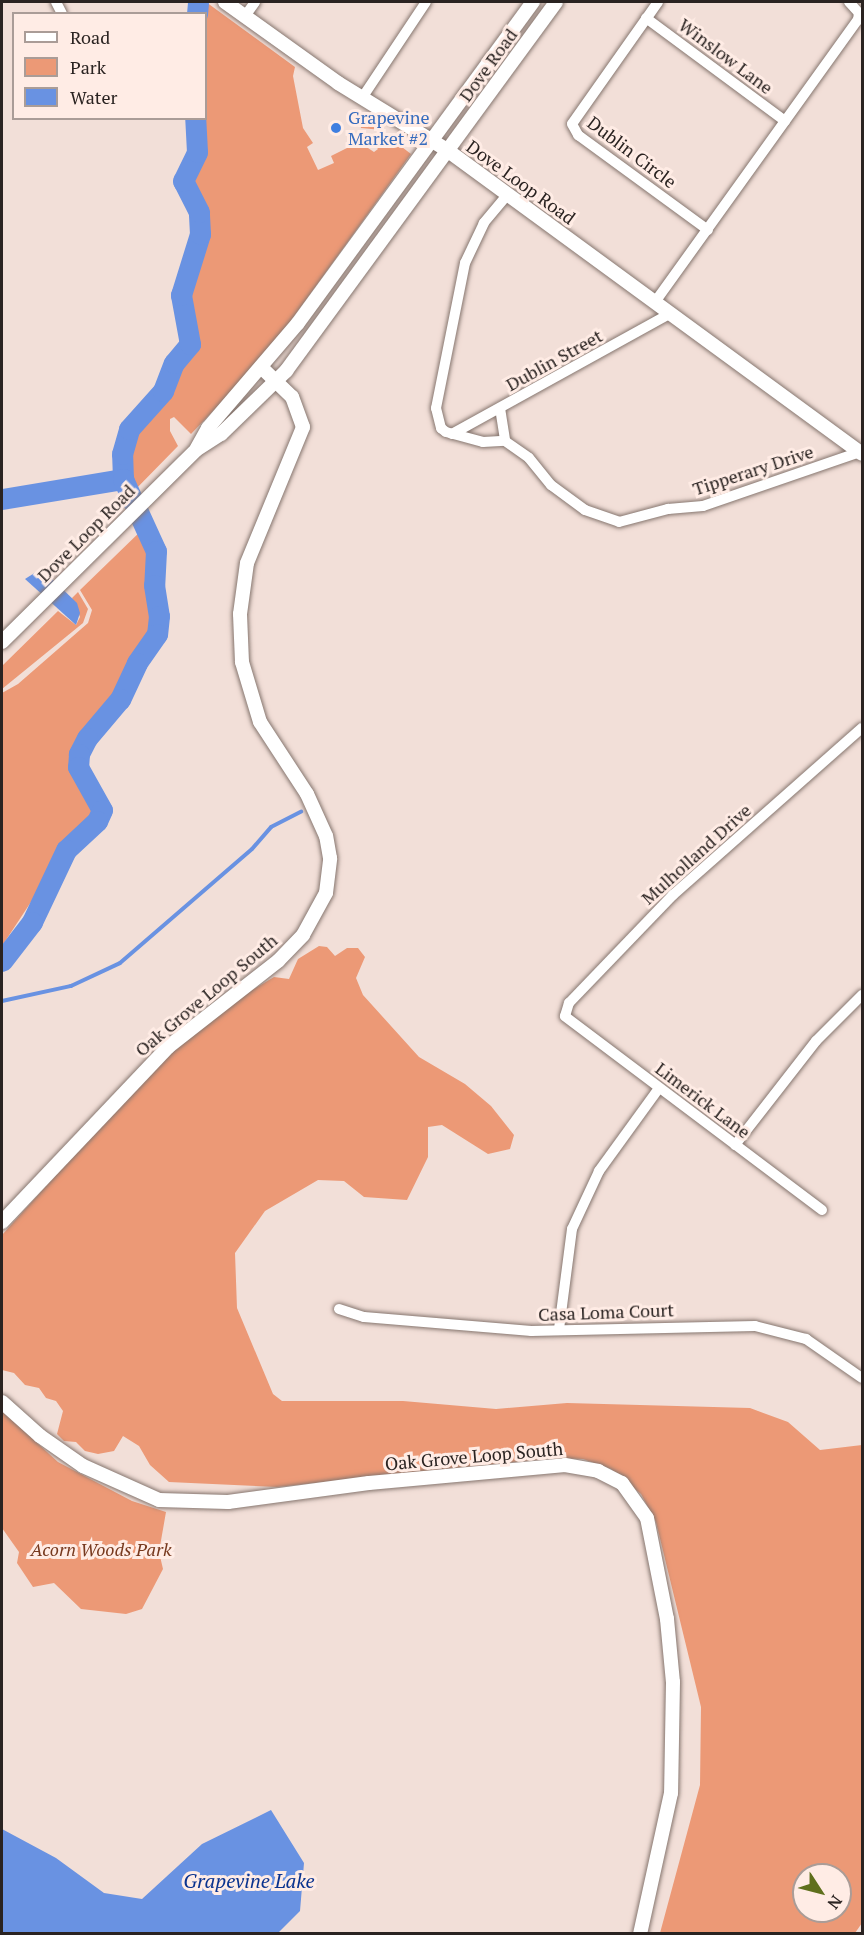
<!DOCTYPE html>
<html>
<head>
<meta charset="utf-8">
<style>
  body { margin:0 }
  #map { position:relative; width:864px; height:1935px; overflow:hidden; background:#f2dfd8; font-family:"PT Serif",serif }
  div>[style] { position:absolute }
  [style*='--x'] { left:calc(var(--x)*1px); top:calc(var(--y)*1px); width:calc(var(--w)*1px); rotate:calc(var(--a)*1deg) }
  .green>* { inset:0; background:#ec9976 }
  .water>* { inset:0; background:#6992e2 }
  .stream>* { height:4px; margin:-2px; padding:0 2px; transform-origin:2px; border-radius:2px; background:#6992e2 }
  .river>* { height:21px; margin:-10.5px; padding:0 10.5px; transform-origin:10.5px; border-radius:10.5px; background:#6992e2 }
  .roads { filter:drop-shadow(0 0 2px #86766f) drop-shadow(0 0 2px #86766f) }
  .street>* { height:10px; margin:-5px; padding:0 5px; transform-origin:5px; border-radius:5px; background:#fff }
  .secondary>* { height:14px; margin:-7px; padding:0 7px; transform-origin:7px; border-radius:7px; background:#fff }
  .dots>* { width:16px; height:16px; translate:-50% -50%; box-sizing:border-box; border:3px solid #ffece5; border-radius:50% }
  span { translate:-50% -50%; white-space:nowrap; text-align:center; line-height:1.15; -webkit-text-stroke:6px #ffece5; paint-order:stroke }
  .street-label { font-size:18px; color:#2a2321 }
  .shop-label { font-size:18px; color:#366cbe }
  .left { translate:0 -50%; text-align:left }
  .park-label { font-size:18px; color:#77391e; font-style:italic }
  .water-label { font-size:20px; color:#0b338f; font-style:italic }
  .frame { position:absolute; inset:0; border:3px solid #2a2321; pointer-events:none }
  .legend { position:absolute; left:12px; top:12px; width:195px; height:108px; box-sizing:border-box; background:#ffece5; border:2px solid #aa9c97; margin:0; padding:8px 10px; list-style:none; font-size:18px; color:#2a2321 }
  .legend li { display:flex; align-items:center; gap:12px; height:30px }
  .legend b { width:30px; border:2px solid #aa9c97 }
  .north { position:absolute; left:792px; top:1863px; width:60px; height:60px; box-sizing:border-box; background:#ffece5; border:2px solid #aa9c97; border-radius:50%; rotate:126deg; font-size:16px; font-weight:700; line-height:24px; text-align:center; color:#2a2321 }
  .north::after { content:''; display:block; margin:auto; width:21px; height:27px; background:#5f6f1c; clip-path:polygon(50% 0,100% 100%,50% 72%,0 100%) }
</style>
</head>
<body>
<div id="map">
  <div class="green">
    <div style="clip-path:polygon(198px 2px,206px 2px,295px 67px,293px 76px,303px 128px,313px 143px,307px 147px,318px 170px,334px 163px,331px 156px,359px 142px,374px 152px,378px 149px,374px 144px,385px 134px,411px 154px,277px 340px,233px 390px,191px 434px,174px 417px,170px 419px,170px 431px,178px 446px,131px 494px,123px 479px,125px 441px,129px 429px,163px 391px,174px 363px,190px 344px,181px 295px,200px 234px,199px 212px,183px 181px,197px 152px,195px 119px,206px 118px,206px 14px,197px 13px)"></div>
    <div style="clip-path:polygon(365px 114px,381px 125px,382px 130px,361px 128px,359px 118px)"></div>
    <div style="clip-path:polygon(145px 527px,154px 564px,149px 587px,154px 609px,151px 633px,133px 657px,113px 700px,84px 730px,70px 762px,94px 810px,92px 818px,69px 835px,56px 852px,50px 873px,2px 946px,2px 693px,18px 684px,88px 623px,92px 610px,80px 590px)"></div>
    <div style="clip-path:polygon(78px 592px,88px 609px,83px 623px,2px 689px,2px 666px,58px 611px,76px 625px,80px 617px,72px 598px)"></div>
    <div style="clip-path:polygon(evenodd,319px 946px,327px 947px,335px 956px,347px 948px,358px 948px,365px 957px,356px 978px,363px 995px,419px 1057px,465px 1084px,491px 1106px,514px 1135px,510px 1149px,488px 1154px,442px 1125px,428px 1127px,428px 1157px,407px 1200px,364px 1197px,344px 1181px,318px 1180px,265px 1211px,235px 1253px,237px 1308px,273px 1394px,282px 1401px,403px 1401px,496px 1409px,567px 1403px,750px 1408px,788px 1422px,820px 1450px,862px 1445px,862px 1923px,855px 1933px,660px 1933px,700px 1785px,701px 1707px,656px 1522px,641px 1494px,611px 1469px,583px 1459px,551px 1458px,277px 1487px,169px 1482px,150px 1465px,139px 1446px,123px 1436px,114px 1451px,98px 1454px,85px 1451px,76px 1442px,64px 1441px,57px 1434px,63px 1411px,56px 1401px,46px 1398px,39px 1388px,25px 1385px,14px 1373px,2px 1370px,2px 1235px,113px 1112px,171px 1054px,239px 998px,274px 977px,289px 979px,298px 959px,319px 946px,804px 1875px,840px 1875px,840px 1911px,804px 1911px,804px 1875px)"></div>
    <div style="clip-path:polygon(2px 1411px,58px 1462px,132px 1501px,166px 1512px,159px 1552px,163px 1569px,142px 1609px,126px 1614px,81px 1609px,54px 1583px,33px 1587px,17px 1563px,19px 1552px,2px 1528px)"></div>
  </div>
  <div class="water">
    <div style="clip-path:polygon(36px 572px,49px 576px,77px 603px,80px 613px,76px 625px,25px 579px)"></div>
    <div style="clip-path:polygon(271px 1810px,304px 1863px,300px 1911px,278px 1933px,2px 1933px,2px 1829px,56px 1858px,104px 1893px,142px 1899px,202px 1844px)"></div>
  </div>
  <div class="stream">
    <div style="--x:2;--y:1001;--w:71;--a:-12.3"></div>
    <div style="--x:71;--y:986;--w:54;--a:-25.1"></div>
    <div style="--x:120;--y:963;--w:174;--a:-40.8"></div>
    <div style="--x:252;--y:849;--w:29;--a:-49"></div>
    <div style="--x:271;--y:827;--w:34;--a:-27"></div>
  </div>
  <div class="river">
    <div style="--x:197;--y:14;--w:11;--a:-85"></div>
    <div style="--x:123;--y:479;--w:25;--a:-92"></div>
    <div style="--x:122;--y:454;--w:26;--a:-74"></div>
    <div style="--x:129;--y:429;--w:51;--a:-48.2"></div>
    <div style="--x:163;--y:391;--w:30;--a:-69"></div>
    <div style="--x:174;--y:363;--w:25;--a:-50"></div>
    <div style="--x:190;--y:344;--w:50;--a:-100.4"></div>
    <div style="--x:181;--y:295;--w:64;--a:-72.7"></div>
    <div style="--x:200;--y:234;--w:22;--a:-93"></div>
    <div style="--x:199;--y:212;--w:35;--a:-117"></div>
    <div style="--x:183;--y:181;--w:32;--a:-64"></div>
    <div style="--x:197;--y:152;--w:34;--a:-93"></div>
    <div style="--x:2;--y:499;--w:123;--a:-9.4"></div>
    <div style="--x:123;--y:479;--w:79;--a:65.4"></div>
    <div style="--x:156;--y:551;--w:34;--a:93"></div>
    <div style="--x:154;--y:585;--w:31;--a:81"></div>
    <div style="--x:159;--y:616;--w:18;--a:96"></div>
    <div style="--x:157;--y:634;--w:35;--a:125"></div>
    <div style="--x:137;--y:663;--w:40;--a:115"></div>
    <div style="--x:120;--y:699;--w:51;--a:130.2"></div>
    <div style="--x:87;--y:738;--w:18;--a:117"></div>
    <div style="--x:79;--y:754;--w:13;--a:94"></div>
    <div style="--x:78;--y:767;--w:49;--a:60.8"></div>
    <div style="--x:102;--y:810;--w:12;--a:114"></div>
    <div style="--x:97;--y:821;--w:42;--a:136.9"></div>
    <div style="--x:66;--y:850;--w:80;--a:115.3"></div>
    <div style="--x:32;--y:922;--w:49;--a:127.6"></div>
  </div>
  <div class="roads">
    <div class="street">
      <div style="--x:56;--y:2;--w:13;--a:63"></div>
      <div style="--x:658;--y:2;--w:149;--a:125.2"></div>
      <div style="--x:572;--y:124;--w:13;--a:61"></div>
      <div style="--x:578;--y:135;--w:161;--a:36.2"></div>
      <div style="--x:245;--y:16;--w:17;--a:-54"></div>
      <div style="--x:646;--y:18;--w:173;--a:36.5"></div>
      <div style="--x:362;--y:98;--w:115;--a:-56.3"></div>
      <div style="--x:508;--y:194;--w:38;--a:130"></div>
      <div style="--x:484;--y:223;--w:44;--a:115.4"></div>
      <div style="--x:465;--y:263;--w:148;--a:101.3"></div>
      <div style="--x:436;--y:408;--w:21;--a:76"></div>
      <div style="--x:441;--y:428;--w:6;--a:39"></div>
      <div style="--x:446;--y:432;--w:38;--a:15"></div>
      <div style="--x:483;--y:442;--w:22;--a:-3"></div>
      <div style="--x:505;--y:441;--w:29;--a:35"></div>
      <div style="--x:529;--y:458;--w:35;--a:51"></div>
      <div style="--x:551;--y:485;--w:42;--a:36.3"></div>
      <div style="--x:585;--y:510;--w:36;--a:19"></div>
      <div style="--x:619;--y:522;--w:51;--a:-14.9"></div>
      <div style="--x:668;--y:509;--w:35;--a:-5"></div>
      <div style="--x:703;--y:506;--w:166;--a:-19"></div>
      <div style="--x:655;--y:302;--w:347;--a:-54.3"></div>
      <div style="--x:858;--y:20;--w:7;--a:-82"></div>
      <div style="--x:859;--y:13;--w:15;--a:-132"></div>
      <div style="--x:500;--y:408;--w:33;--a:81"></div>
      <div style="--x:452;--y:434;--w:250;--a:-28.9"></div>
      <div style="--x:735;--y:1145;--w:132;--a:-52.1"></div>
      <div style="--x:816;--y:1041;--w:65;--a:-45"></div>
      <div style="--x:822;--y:1210;--w:322;--a:-143"></div>
      <div style="--x:565;--y:1016;--w:14;--a:-73"></div>
      <div style="--x:569;--y:1003;--w:150;--a:-46.1"></div>
      <div style="--x:673;--y:895;--w:252;--a:-41.5"></div>
      <div style="--x:339;--y:1309;--w:26;--a:18"></div>
      <div style="--x:364;--y:1317;--w:168;--a:4.8"></div>
      <div style="--x:531;--y:1331;--w:224;--a:-1.3"></div>
      <div style="--x:755;--y:1326;--w:53;--a:14.3"></div>
      <div style="--x:806;--y:1339;--w:68;--a:34.9"></div>
      <div style="--x:559;--y:1329;--w:101;--a:-82.6"></div>
      <div style="--x:572;--y:1229;--w:64;--a:-65"></div>
      <div style="--x:599;--y:1171;--w:102;--a:-54.1"></div>
    </div>
    <div class="secondary">
      <div style="--x:225;--y:2;--w:139;--a:35.6"></div>
      <div style="--x:338;--y:83;--w:128;--a:31.6"></div>
      <div style="--x:447;--y:150;--w:514;--a:36.22"></div>
      <div style="--x:197;--y:448;--w:23;--a:-61"></div>
      <div style="--x:208;--y:428;--w:138;--a:-49.4"></div>
      <div style="--x:298;--y:323;--w:398;--a:-53.8"></div>
      <div style="--x:2;--y:642;--w:273;--a:-44.7"></div>
      <div style="--x:196;--y:450;--w:30;--a:-33"></div>
      <div style="--x:221;--y:434;--w:91;--a:-44.1"></div>
      <div style="--x:286;--y:371;--w:457;--a:-53.8"></div>
      <div style="--x:2;--y:1222;--w:241;--a:-46.5"></div>
      <div style="--x:168;--y:1047;--w:140;--a:-38"></div>
      <div style="--x:278;--y:961;--w:36;--a:-46"></div>
      <div style="--x:303;--y:935;--w:48;--a:-61.3"></div>
      <div style="--x:326;--y:893;--w:35;--a:-83"></div>
      <div style="--x:330;--y:858;--w:22;--a:-100"></div>
      <div style="--x:326;--y:836;--w:46;--a:-114.3"></div>
      <div style="--x:307;--y:794;--w:86;--a:-123.1"></div>
      <div style="--x:260;--y:722;--w:63;--a:-106.7"></div>
      <div style="--x:242;--y:662;--w:48;--a:-92.4"></div>
      <div style="--x:240;--y:614;--w:51;--a:-82.2"></div>
      <div style="--x:247;--y:563;--w:147;--a:-67.6"></div>
      <div style="--x:303;--y:427;--w:32;--a:-110"></div>
      <div style="--x:292;--y:397;--w:42;--a:-136"></div>
      <div style="--x:2;--y:1402;--w:51;--a:41.8"></div>
      <div style="--x:40;--y:1436;--w:52;--a:34.9"></div>
      <div style="--x:83;--y:1466;--w:83;--a:24.1"></div>
      <div style="--x:159;--y:1500;--w:69;--a:1.7"></div>
      <div style="--x:228;--y:1502;--w:142;--a:-7.7"></div>
      <div style="--x:369;--y:1483;--w:197;--a:-5.2"></div>
      <div style="--x:565;--y:1465;--w:34;--a:10"></div>
      <div style="--x:598;--y:1471;--w:27;--a:27"></div>
      <div style="--x:622;--y:1483;--w:43;--a:54.5"></div>
      <div style="--x:647;--y:1518;--w:103;--a:78.8"></div>
      <div style="--x:667;--y:1619;--w:63;--a:84.6"></div>
      <div style="--x:673;--y:1682;--w:111;--a:91"></div>
      <div style="--x:671;--y:1793;--w:144;--a:102.4"></div>
    </div>
  </div>
  <div class="dots">
    <div style="left:336px;top:128px;background:#3f7fe0"></div>
  </div>
  <div class="street-label">
    <span style="left:726px;top:56px;rotate:37deg">Winslow Lane</span>
    <span style="left:488px;top:65px;rotate:-54deg">Dove Road</span>
    <span style="left:632px;top:152px;rotate:37deg">Dublin Circle</span>
    <span style="left:521px;top:182px;rotate:36deg">Dove Loop Road</span>
    <span style="left:554px;top:360px;rotate:-29deg">Dublin Street</span>
    <span style="left:753px;top:470px;rotate:-18deg">Tipperary Drive</span>
    <span style="left:86px;top:533px;rotate:-45deg">Dove Loop Road</span>
    <span style="left:696px;top:854px;rotate:-42deg">Mulholland Drive</span>
    <span style="left:206px;top:995px;rotate:-40deg">Oak Grove Loop South</span>
    <span style="left:703px;top:1100px;rotate:37deg">Limerick Lane</span>
    <span style="left:606px;top:1312px;rotate:-2deg">Casa Loma Court</span>
    <span style="left:474px;top:1456px;rotate:-5deg">Oak Grove Loop South</span>
  </div>
  <div class="shop-label">
    <span class="left" style="left:348px;top:128px">Grapevine<br>Market #2</span>
  </div>
  <div class="park-label">
    <span style="left:101px;top:1549px">Acorn Woods Park</span>
  </div>
  <div class="water-label">
    <span style="left:249px;top:1880px">Grapevine Lake</span>
  </div>
  <div class="frame"></div>
  <ul class="legend">
  <li><b style="height:8px;background:#fff"></b>Road</li>
  <li><b style="height:16px;background:#ec9976"></b>Park</li>
  <li><b style="height:16px;background:#6992e2"></b>Water</li>
  </ul>
  <div class="north">N</div>
</div>
</body>
</html>
